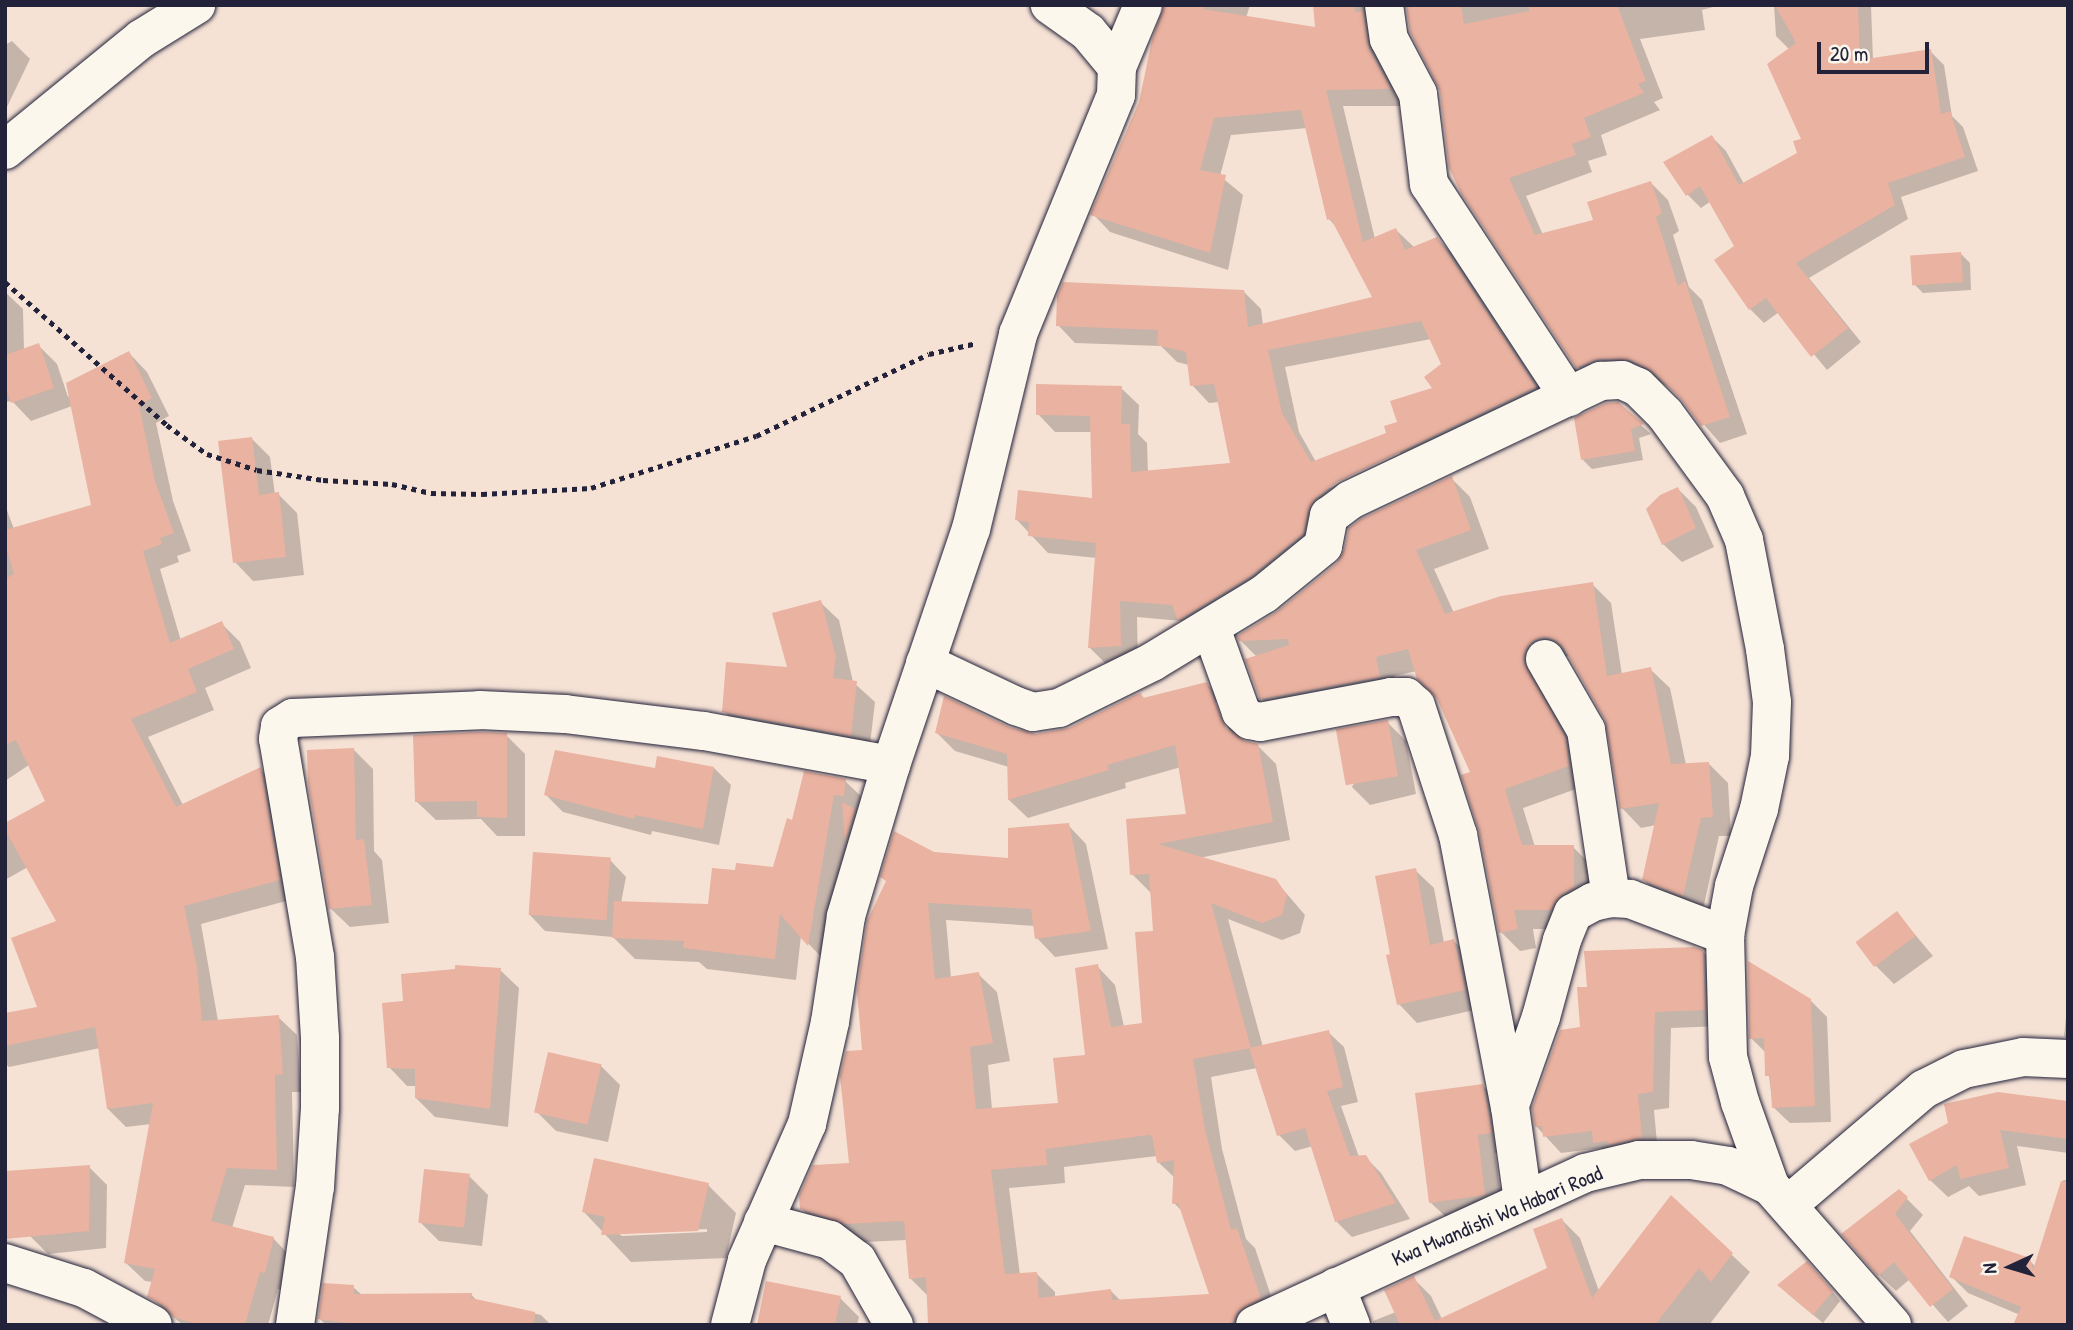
<!DOCTYPE html>
<html>
<head>
<meta charset="utf-8">
<style>
  body { margin:0 }
  #map { position:relative; width:2073px; height:1330px; overflow:hidden; background:#f6e2d5; font-family:"Patrick Hand",sans-serif }
  div>[style] { position:absolute }
  [style*='--x'] { left:calc(var(--x)*1px); top:calc(var(--y)*1px); width:calc(var(--w)*1px); rotate:calc(var(--a)*1deg) }
  .shadow>* { inset:0; background:#0003 }
  .building>* { inset:0; background:#eab2a0; transform-origin:0 0 }
  .path>* { height:4.5px; margin-top:-2.25px; transform-origin:0; background:repeating-linear-gradient(90deg,#22223b 0 5px,transparent 0 10px) }
  .roads { filter:drop-shadow(0 0 2px #22223b) drop-shadow(0 0 2px #22223b) }
  .street>* { height:38px; margin:-19px; padding:0 19px; transform-origin:19px; border-radius:19px; background:#fbf7ec }
  span { translate:-50% -50%; white-space:nowrap; text-align:center; line-height:1.15; -webkit-text-stroke:5px #fbf7ec; paint-order:stroke }
  .street-label { font-size:21px; color:#22223b }
  .frame { position:absolute; inset:0; border:7px solid #22223b; pointer-events:none }
  .north { position:absolute; left:1975px; top:1232px; width:70px; height:70px; -webkit-text-stroke:5px #fbf7ec; paint-order:stroke; rotate:266deg; font-size:19px; font-weight:700; line-height:28px; text-align:center; color:#22223b }
  .north::after { content:''; display:block; margin:auto; width:24px; height:32px; background:#22223b; clip-path:polygon(50% 0,100% 100%,50% 72%,0 100%) }
  .scale { position:absolute; left:1817px; top:42px; width:112px; height:32px; box-sizing:border-box; border:4px solid #22223b; border-top:0; padding-left:9px; font-size:21px; line-height:24px; white-space:nowrap; color:#22223b; -webkit-text-stroke:5px #fbf7ec; paint-order:stroke }
</style>
</head>
<body>
<div id="map">
  <div class="shadow">
    <div style="clip-path:polygon(evenodd,1172px 5px,1250px 5px,1246px 18px,1317px 29px,1315px 5px,1388px 5px,1406px 106px,1343px 106px,1375px 239px,1396px 230px,1415px 248px,1437px 239px,1455px 256px,1553px 405px,1355px 500px,1197px 637px,1181px 621px,1137px 617px,1138px 663px,1107px 665px,1089px 647px,1097px 558px,1048px 553px,1017px 520px,1094px 500px,1092px 432px,1055px 432px,1038px 414px,1121px 388px,1139px 405px,1138px 434px,1147px 443px,1148px 473px,1232px 465px,1219px 402px,1209px 403px,1192px 385px,1189px 365px,1177px 362px,1161px 346px,1075px 343px,1058px 325px,1243px 291px,1261px 309px,1263px 326px,1374px 298px,1338px 229px,1329px 219px,1307px 128px,1231px 135px,1220px 176px,1243px 195px,1228px 270px,1110px 232px,1093px 214px,1140px 102px,1172px 5px,1431px 339px,1443px 364px,1435px 388px,1388px 434px,1316px 462px,1299px 432px,1285px 367px,1431px 339px,1172px 5px,1400px 452px,1400px 454px,1330px 488px,1328px 485px,1400px 452px)"></div>
    <div style="clip-path:polygon(1408px 5px,1721px 5px,1702px 10px,1705px 30px,1640px 39px,1663px 98px,1654px 102px,1660px 110px,1601px 135px,1607px 155px,1588px 161px,1592px 172px,1526px 196px,1543px 235px,1595px 222px,1651px 183px,1668px 200px,1679px 231px,1673px 235px,1689px 287px,1702px 300px,1747px 434px,1720px 443px,1673px 389px,1650px 377px,1595px 385px,1578px 367px,1463px 192px,1441px 90px,1412px 32px)"></div>
    <div style="clip-path:polygon(1774px 5px,1871px 5px,1873px 60px,1930px 51px,1944px 65px,1952px 116px,1963px 127px,1978px 171px,1901px 197px,1908px 219px,1809px 278px,1861px 342px,1827px 370px,1779px 312px,1764px 323px,1750px 309px,1716px 261px,1736px 246px,1711px 201px,1701px 208px,1687px 194px,1712px 137px,1726px 151px,1744px 184px,1800px 154px,1803px 140px,1790px 50px,1776px 36px)"></div>
    <div style="clip-path:polygon(12px 41px,30px 59px,5px 111px,5px 45px)"></div>
    <div style="clip-path:polygon(1961px 254px,1970px 263px,1971px 290px,1923px 293px,1914px 284px)"></div>
    <div style="clip-path:polygon(5px 292px,23px 309px,24px 350px,38px 345px,57px 364px,68px 397px,129px 353px,147px 372px,169px 416px,156px 423px,173px 501px,191px 551px,177px 556px,179px 562px,160px 569px,181px 641px,222px 624px,240px 642px,251px 668px,205px 688px,214px 710px,148px 737px,183px 805px,260px 769px,278px 787px,297px 898px,201px 924px,218px 1021px,278px 1017px,297px 1035px,301px 1092px,292px 1092px,294px 1187px,245px 1185px,232px 1228px,273px 1238px,291px 1257px,283px 1290px,278px 1289px,268px 1325px,183px 1325px,149px 1296px,153px 1282px,145px 1281px,126px 1263px,151px 1124px,126px 1127px,108px 1109px,100px 1048px,9px 1067px,5px 1063px,5px 1015px,40px 1008px,59px 922px,28px 867px,5px 880px,5px 826px,47px 802px,29px 765px,5px 781px,5px 505px,14px 529px,93px 506px,72px 406px,31px 421px,12px 401px,5px 402px)"></div>
    <div style="clip-path:polygon(1617px 404px,1651px 434px,1639px 438px,1643px 460px,1592px 469px,1583px 460px)"></div>
    <div style="clip-path:polygon(252px 439px,270px 457px,275px 495px,278px 494px,297px 513px,304px 575px,253px 581px,235px 562px)"></div>
    <div style="clip-path:polygon(1451px 478px,1470px 497px,1489px 549px,1434px 569px,1454px 613px,1592px 584px,1611px 603px,1622px 675px,1650px 669px,1670px 688px,1686px 765px,1709px 764px,1728px 783px,1731px 836px,1719px 836px,1702px 914px,1663px 899px,1644px 880px,1656px 825px,1641px 828px,1622px 808px,1607px 719px,1571px 657px,1565px 656px,1587px 785px,1523px 808px,1535px 847px,1573px 847px,1592px 866px,1593px 907px,1570px 929px,1533px 929px,1536px 948px,1520px 951px,1501px 932px,1472px 773px,1438px 698px,1417px 671px,1394px 676px,1398px 696px,1281px 718px,1262px 699px,1247px 660px,1257px 657px,1240px 640px)"></div>
    <div style="clip-path:polygon(1678px 489px,1696px 507px,1714px 547px,1682px 562px,1663px 544px)"></div>
    <div style="clip-path:polygon(820px 602px,839px 620px,853px 682px,875px 702px,869px 753px,743px 730px,724px 711px,789px 669px)"></div>
    <div style="clip-path:polygon(evenodd,1207px 684px,1225px 703px,1241px 740px,1257px 745px,1276px 764px,1290px 840px,1199px 858px,1275px 880px,1305px 915px,1300px 933px,1282px 940px,1228px 919px,1263px 1047px,1328px 1032px,1344px 1047px,1358px 1102px,1341px 1106px,1359px 1157px,1365px 1157px,1381px 1173px,1410px 1219px,1352px 1237px,1337px 1222px,1313px 1146px,1295px 1151px,1279px 1135px,1257px 1068px,1211px 1077px,1222px 1149px,1246px 1239px,1255px 1248px,1278px 1317px,1265px 1325px,930px 1325px,929px 1297px,910px 1278px,907px 1240px,865px 1242px,820px 1227px,801px 1208px,851px 1165px,863px 1051px,933px 854px,1010px 860px,1068px 825px,1086px 844px,1108px 949px,1055px 957px,1037px 938px,1035px 926px,946px 920px,951px 978px,978px 974px,997px 992px,1010px 1061px,988px 1065px,992px 1109px,1060px 1104px,1087px 1057px,1097px 966px,1115px 985px,1124px 1027px,1144px 1024px,1155px 932px,1151px 893px,1132px 874px,1128px 820px,1188px 815px,1181px 767px,1125px 783px,1126px 788px,1028px 818px,1009px 800px,1009px 767px,955px 751px,937px 733px,1008px 728px,1036px 735px,1069px 729px,1141px 695px,1145px 699px,1207px 684px,1214px 702px,1217px 702px,1231px 735px,1228px 737px,1214px 702px,1207px 684px,1157px 1156px,1158px 1162px,1175px 1178px,1174px 1203px,1183px 1212px,1211px 1295px,1121px 1301px,1110px 1290px,1055px 1297px,1055px 1292px,1037px 1274px,1020px 1275px,1009px 1188px,1065px 1183px,1064px 1167px,1157px 1156px)"></div>
    <div style="clip-path:polygon(1387px 722px,1406px 741px,1416px 794px,1370px 805px,1352px 787px)"></div>
    <div style="clip-path:polygon(506px 735px,525px 754px,525px 836px,497px 836px,481px 819px,436px 820px,417px 802px)"></div>
    <div style="clip-path:polygon(354px 750px,373px 769px,374px 851px,382px 860px,389px 923px,350px 927px,331px 909px)"></div>
    <div style="clip-path:polygon(714px 768px,731px 785px,719px 845px,652px 831px,651px 835px,563px 812px,546px 795px,656px 771px)"></div>
    <div style="clip-path:polygon(845px 781px,867px 802px,829px 965px,801px 936px,796px 980px,707px 969px,699px 962px,635px 959px,613px 937px,545px 931px,529px 914px,610px 860px,626px 877px,621px 903px,709px 906px,736px 871px,775px 869px,793px 822px)"></div>
    <div style="clip-path:polygon(1415px 870px,1434px 888px,1444px 943px,1454px 941px,1472px 960px,1483px 1008px,1417px 1023px,1399px 1004px,1392px 955px)"></div>
    <div style="clip-path:polygon(1897px 913px,1933px 956px,1894px 984px,1875px 965px)"></div>
    <div style="clip-path:polygon(1703px 952px,1719px 968px,1721px 1026px,1671px 1028px,1669px 1108px,1654px 1110px,1658px 1154px,1611px 1158px,1601px 1148px,1561px 1153px,1536px 1126px,1581px 1029px,1589px 989px)"></div>
    <div style="clip-path:polygon(500px 970px,519px 988px,508px 1127px,435px 1117px,416px 1098px,417px 1086px,407px 1086px,389px 1067px,405px 1003px)"></div>
    <div style="clip-path:polygon(2068px 999px,2068px 1040px,2064px 1036px)"></div>
    <div style="clip-path:polygon(1810px 1000px,1827px 1017px,1831px 1122px,1790px 1123px,1773px 1107px,1766px 1053px,1751px 1038px)"></div>
    <div style="clip-path:polygon(601px 1066px,620px 1085px,608px 1142px,556px 1131px,537px 1112px)"></div>
    <div style="clip-path:polygon(1483px 1086px,1502px 1105px,1509px 1151px,1495px 1153px,1503px 1213px,1450px 1221px,1431px 1203px)"></div>
    <div style="clip-path:polygon(2068px 1103px,2068px 1153px,2017px 1146px,2026px 1185px,1979px 1196px,1969px 1186px,1948px 1197px,1930px 1180px,1911px 1145px)"></div>
    <div style="clip-path:polygon(89px 1167px,107px 1185px,106px 1248px,48px 1254px,30px 1236px)"></div>
    <div style="clip-path:polygon(469px 1176px,488px 1195px,482px 1246px,439px 1241px,420px 1222px)"></div>
    <div style="clip-path:polygon(2063px 1180px,2068px 1180px,2068px 1325px,2020px 1315px,1968px 1293px,1951px 1276px,2029px 1260px,2036px 1267px)"></div>
    <div style="clip-path:polygon(evenodd,708px 1185px,736px 1213px,726px 1258px,631px 1262px,584px 1212px,708px 1185px,707px 1229px,707px 1232px,622px 1236px,618px 1233px,707px 1229px)"></div>
    <div style="clip-path:polygon(1899px 1191px,1923px 1215px,1910px 1231px,1968px 1306px,1948px 1322px,1910px 1279px,1896px 1291px,1879px 1275px)"></div>
    <div style="clip-path:polygon(1671px 1198px,1750px 1272px,1709px 1325px,1373px 1325px,1373px 1321px,1396px 1312px,1413px 1278px,1431px 1296px,1442px 1319px,1549px 1269px,1562px 1220px,1580px 1238px,1599px 1291px)"></div>
    <div style="clip-path:polygon(1816px 1272px,1840px 1301px,1823px 1323px,1788px 1294px)"></div>
    <div style="clip-path:polygon(353px 1287px,362px 1295px,471px 1294px,477px 1301px,541px 1315px,551px 1325px,326px 1325px,320px 1319px)"></div>
    <div style="clip-path:polygon(840px 1298px,859px 1317px,857px 1325px,759px 1325px)"></div>
  </div>
  <div class="building">
    <div style="clip-path:polygon(evenodd,1164px 5px,1204px 5px,1203px 9px,1315px 27px,1313px 5px,1354px 5px,1355px 12px,1363px 11px,1369px 49px,1391px 89px,1326px 90px,1363px 242px,1396px 228px,1405px 250px,1437px 237px,1536px 387px,1337px 482px,1315px 499px,1308px 512px,1303px 534px,1251px 576px,1178px 621px,1172px 605px,1120px 601px,1121px 646px,1088px 648px,1096px 543px,1028px 536px,1029px 522px,1015px 520px,1018px 490px,1092px 498px,1090px 416px,1036px 415px,1036px 384px,1122px 386px,1121px 424px,1130px 424px,1131px 472px,1230px 463px,1214px 384px,1190px 386px,1186px 352px,1157px 345px,1158px 330px,1056px 326px,1057px 296px,1063px 282px,1244px 290px,1248px 327px,1372px 297px,1331px 219px,1327px 220px,1301px 110px,1214px 118px,1200px 170px,1226px 175px,1210px 253px,1090px 215px,1139px 102px,1152px 40px,1164px 5px,1421px 321px,1441px 364px,1424px 377px,1432px 388px,1390px 401px,1397px 422px,1384px 426px,1386px 433px,1311px 462px,1282px 413px,1268px 350px,1421px 321px)"></div>
    <div style="clip-path:polygon(1461px 5px,1464px 24px,1529px 11px,1529px 5px,1617px 5px,1646px 81px,1638px 84px,1644px 93px,1584px 118px,1591px 137px,1572px 144px,1576px 155px,1509px 178px,1535px 235px,1593px 220px,1587px 202px,1651px 181px,1662px 213px,1656px 217px,1678px 286px,1685px 281px,1730px 417px,1701px 426px,1681px 399px,1653px 372px,1631px 360px,1599px 359px,1576px 368px,1461px 193px,1449px 168px,1440px 91px,1410px 32px,1406px 6px)"></div>
    <div style="clip-path:polygon(1775px 5px,1858px 5px,1860px 60px,1931px 49px,1941px 114px,1950px 111px,1965px 157px,1888px 183px,1895px 205px,1796px 263px,1848px 328px,1811px 357px,1766px 298px,1749px 310px,1714px 260px,1734px 246px,1700px 186px,1686px 196px,1663px 162px,1712px 135px,1739px 185px,1797px 153px,1793px 141px,1801px 139px,1767px 64px,1796px 43px)"></div>
    <div style="left:1961px;top:252px;width:30px;height:51px;rotate:86deg"></div>
    <div style="clip-path:polygon(39px 343px,54px 388px,11px 403px,5px 386px,5px 355px)"></div>
    <div style="clip-path:polygon(129px 351px,152px 398px,139px 405px,155px 481px,174px 533px,160px 538px,162px 544px,143px 551px,170px 643px,222px 621px,234px 649px,188px 669px,197px 692px,131px 719px,176px 807px,261px 767px,280px 880px,184px 906px,197px 967px,202px 1021px,279px 1015px,283px 1074px,275px 1075px,277px 1170px,227px 1168px,211px 1221px,274px 1237px,265px 1273px,260px 1272px,245px 1325px,200px 1325px,173px 1317px,164px 1306px,147px 1297px,155px 1269px,124px 1263px,153px 1103px,107px 1109px,95px 1027px,5px 1046px,5px 1013px,37px 1007px,11px 938px,56px 921px,5px 830px,5px 823px,45px 801px,16px 740px,5px 745px,5px 579px,14px 574px,5px 543px,5px 530px,91px 505px,66px 383px)"></div>
    <div style="clip-path:polygon(1618px 402px,1644px 424px,1631px 429px,1635px 451px,1581px 460px,1574px 418px,1606px 403px)"></div>
    <div style="clip-path:polygon(252px 437px,259px 495px,279px 492px,286px 557px,233px 563px,218px 441px)"></div>
    <div style="clip-path:polygon(1452px 476px,1471px 530px,1416px 550px,1445px 614px,1501px 596px,1593px 582px,1607px 676px,1651px 667px,1671px 764px,1709px 762px,1713px 817px,1701px 818px,1683px 896px,1642px 880px,1659px 803px,1620px 809px,1605px 720px,1564px 648px,1555px 640px,1544px 637px,1534px 640px,1526px 649px,1523px 660px,1565px 737px,1569px 766px,1505px 789px,1522px 845px,1574px 845px,1574px 887px,1562px 894px,1550px 910px,1514px 910px,1518px 929px,1499px 933px,1479px 831px,1461px 775px,1470px 772px,1437px 699px,1417px 679px,1408px 649px,1376px 657px,1380px 677px,1260px 699px,1245px 659px,1289px 645px,1288px 639px,1239px 641px,1237px 636px,1278px 611px,1337px 563px,1344px 550px,1349px 528px,1361px 519px)"></div>
    <div style="clip-path:polygon(1678px 487px,1696px 528px,1662px 545px,1646px 509px,1660px 495px)"></div>
    <div style="clip-path:polygon(821px 600px,836px 657px,833px 678px,857px 681px,851px 736px,722px 712px,726px 662px,787px 667px,772px 613px)"></div>
    <div style="clip-path:polygon(evenodd,1207px 682px,1226px 728px,1245px 741px,1258px 744px,1273px 822px,1158px 844px,1276px 879px,1287px 895px,1282px 915px,1262px 923px,1211px 903px,1251px 1048px,1193px 1059px,1205px 1129px,1231px 1230px,1237px 1228px,1261px 1298px,1238px 1312px,1234px 1321px,1223px 1325px,928px 1325px,926px 1277px,909px 1279px,904px 1221px,845px 1224px,800px 1209px,799px 1196px,813px 1165px,849px 1163px,840px 1076px,846px 1051px,862px 1050px,857px 991px,867px 921px,886px 881px,880px 877px,894px 831px,934px 852px,1008px 858px,1008px 828px,1069px 823px,1091px 931px,1035px 939px,1031px 909px,928px 903px,935px 979px,979px 972px,993px 1043px,970px 1047px,976px 1109px,1058px 1103px,1053px 1058px,1085px 1055px,1075px 968px,1098px 964px,1111px 1027px,1142px 1023px,1135px 932px,1153px 931px,1149px 874px,1130px 875px,1126px 819px,1186px 814px,1175px 745px,1107px 765px,1109px 770px,1008px 800px,1007px 754px,935px 733px,944px 696px,1009px 727px,1036px 734px,1069px 728px,1135px 695px,1141px 693px,1143px 698px,1207px 682px,1148px 1135px,1152px 1136px,1157px 1163px,1174px 1160px,1172px 1204px,1178px 1203px,1209px 1294px,1112px 1300px,1111px 1289px,1039px 1298px,1037px 1272px,1005px 1274px,991px 1170px,1047px 1165px,1046px 1149px,1148px 1135px)"></div>
    <div style="left:1388px;top:720px;width:57px;height:53px;rotate:80deg"></div>
    <div style="clip-path:polygon(480px 732px,507px 733px,507px 818px,477px 817px,477px 801px,415px 802px,413px 735px)"></div>
    <div style="clip-path:polygon(354px 748px,356px 840px,364px 839px,372px 905px,329px 909px,308px 783px,307px 750px)"></div>
    <div style="clip-path:polygon(555px 750px,655px 768px,657px 756px,714px 767px,703px 829px,635px 815px,634px 819px,544px 795px)"></div>
    <div style="clip-path:polygon(804px 771px,846px 779px,844px 796px,834px 795px,808px 946px,780px 914px,775px 959px,683px 948px,684px 941px,612px 938px,614px 901px,708px 904px,712px 868px,735px 870px,736px 863px,773px 867px,787px 818px,792px 820px)"></div>
    <div style="clip-path:polygon(842px 802px,855px 809px,845px 842px)"></div>
    <div style="left:533px;top:852px;width:78px;height:63px;rotate:4deg"></div>
    <div style="clip-path:polygon(1416px 868px,1430px 945px,1454px 939px,1465px 990px,1397px 1005px,1386px 955px,1390px 954px,1375px 876px)"></div>
    <div style="left:1897px;top:911px;width:31px;height:52px;rotate:53deg"></div>
    <div style="clip-path:polygon(1694px 947px,1703px 950px,1705px 1010px,1655px 1012px,1653px 1092px,1638px 1094px,1642px 1138px,1608px 1145px,1607px 1141px,1593px 1143px,1592px 1131px,1543px 1137px,1542px 1126px,1535px 1127px,1532px 1108px,1560px 1030px,1580px 1027px,1577px 987px,1587px 987px,1584px 951px)"></div>
    <div style="clip-path:polygon(1748px 961px,1811px 999px,1815px 1106px,1772px 1108px,1770px 1076px,1765px 1076px,1764px 1038px,1749px 1039px)"></div>
    <div style="clip-path:polygon(455px 965px,501px 968px,490px 1109px,415px 1098px,415px 1069px,387px 1068px,382px 1003px,403px 1001px,401px 974px,455px 969px)"></div>
    <div style="clip-path:polygon(1329px 1030px,1343px 1087px,1327px 1091px,1350px 1156px,1366px 1155px,1396px 1203px,1335px 1222px,1305px 1128px,1277px 1136px,1249px 1048px)"></div>
    <div style="left:548px;top:1052px;width:55px;height:62px;rotate:13deg"></div>
    <div style="clip-path:polygon(1483px 1084px,1492px 1133px,1478px 1135px,1485px 1195px,1429px 1203px,1415px 1093px)"></div>
    <div style="clip-path:polygon(1998px 1092px,2068px 1101px,2068px 1139px,2000px 1130px,2009px 1168px,1960px 1179px,1957px 1165px,1929px 1181px,1909px 1144px,1948px 1123px,1944px 1104px)"></div>
    <div style="clip-path:polygon(594px 1158px,709px 1183px,698px 1231px,601px 1235px,605px 1217px,582px 1212px)"></div>
    <div style="clip-path:polygon(90px 1165px,89px 1231px,5px 1239px,5px 1171px)"></div>
    <div style="left:424px;top:1169px;width:46px;height:54px;rotate:6deg"></div>
    <div style="clip-path:polygon(2061px 1181px,2068px 1182px,2068px 1325px,2013px 1325px,2021px 1307px,1949px 1277px,1964px 1236px,2030px 1258px,2033px 1270px)"></div>
    <div style="clip-path:polygon(1899px 1189px,1908px 1197px,1895px 1214px,1953px 1289px,1930px 1307px,1894px 1262px,1878px 1276px,1841px 1234px)"></div>
    <div style="clip-path:polygon(1671px 1195px,1733px 1253px,1711px 1282px,1699px 1268px,1655px 1325px,1400px 1325px,1384px 1290px,1414px 1276px,1435px 1321px,1547px 1268px,1533px 1229px,1562px 1218px,1592px 1298px)"></div>
    <div style="clip-path:polygon(1807px 1261px,1833px 1291px,1813px 1315px,1777px 1285px)"></div>
    <div style="clip-path:polygon(766px 1281px,841px 1296px,835px 1325px,757px 1325px)"></div>
    <div style="clip-path:polygon(323px 1283px,354px 1285px,354px 1294px,472px 1293px,471px 1298px,535px 1312px,534px 1325px,361px 1325px,318px 1319px)"></div>
  </div>
  <div class="path">
    <div style="--x:5;--y:282;--w:216;--a:41.4"></div>
    <div style="--x:167;--y:425;--w:49;--a:35.9"></div>
    <div style="--x:207;--y:454;--w:52;--a:17.7"></div>
    <div style="--x:257;--y:470;--w:67;--a:8.6"></div>
    <div style="--x:323;--y:480;--w:69;--a:3.3"></div>
    <div style="--x:392;--y:484;--w:40;--a:13"></div>
    <div style="--x:431;--y:493;--w:51;--a:1.1"></div>
    <div style="--x:482;--y:494;--w:109;--a:-3.2"></div>
    <div style="--x:591;--y:488;--w:173;--a:-17.5"></div>
    <div style="--x:756;--y:436;--w:191;--a:-25.4"></div>
    <div style="--x:929;--y:354;--w:49;--a:-12.9"></div>
  </div>
  <div class="roads">
    <div class="street">
      <div style="--x:1384;--y:5;--w:34;--a:82"></div>
      <div style="--x:1389;--y:39;--w:62;--a:62.2"></div>
      <div style="--x:1418;--y:94;--w:91;--a:83"></div>
      <div style="--x:1429;--y:184;--w:255;--a:56.7"></div>
      <div style="--x:1117;--y:67;--w:67;--a:-67.2"></div>
      <div style="--x:5;--y:150;--w:176;--a:-39.2"></div>
      <div style="--x:141;--y:39;--w:65;--a:-31.7"></div>
      <div style="--x:1211;--y:628;--w:89;--a:70.3"></div>
      <div style="--x:1241;--y:712;--w:12;--a:42"></div>
      <div style="--x:1250;--y:720;--w:10;--a:11"></div>
      <div style="--x:1260;--y:722;--w:133;--a:-10.8"></div>
      <div style="--x:1391;--y:697;--w:15;--a:0"></div>
      <div style="--x:1406;--y:697;--w:13;--a:42"></div>
      <div style="--x:1416;--y:706;--w:136;--a:72"></div>
      <div style="--x:1458;--y:835;--w:277;--a:79.2"></div>
      <div style="--x:1510;--y:1107;--w:95;--a:82.1"></div>
      <div style="--x:1545;--y:659;--w:82;--a:60"></div>
      <div style="--x:1586;--y:730;--w:170;--a:81.5"></div>
      <div style="--x:925;--y:663;--w:101;--a:25.3"></div>
      <div style="--x:1016;--y:706;--w:18;--a:19"></div>
      <div style="--x:1033;--y:712;--w:26;--a:-9"></div>
      <div style="--x:1059;--y:708;--w:104;--a:-26.3"></div>
      <div style="--x:1152;--y:662;--w:131;--a:-31.3"></div>
      <div style="--x:1264;--y:594;--w:76;--a:-39.1"></div>
      <div style="--x:1323;--y:546;--w:31;--a:-79"></div>
      <div style="--x:1329;--y:516;--w:26;--a:-37"></div>
      <div style="--x:1350;--y:500;--w:278;--a:-25.4"></div>
      <div style="--x:1601;--y:381;--w:21;--a:-3"></div>
      <div style="--x:1622;--y:380;--w:17;--a:24"></div>
      <div style="--x:1638;--y:387;--w:38;--a:45"></div>
      <div style="--x:1665;--y:414;--w:102;--a:53.8"></div>
      <div style="--x:1725;--y:496;--w:48;--a:66.6"></div>
      <div style="--x:1744;--y:540;--w:111;--a:79.1"></div>
      <div style="--x:1765;--y:649;--w:53;--a:82.5"></div>
      <div style="--x:1772;--y:702;--w:54;--a:92.1"></div>
      <div style="--x:1770;--y:756;--w:54;--a:101.7"></div>
      <div style="--x:1759;--y:809;--w:81;--a:108"></div>
      <div style="--x:1734;--y:886;--w:50;--a:100.4"></div>
      <div style="--x:1725;--y:935;--w:122;--a:88.6"></div>
      <div style="--x:1728;--y:1057;--w:47;--a:75.1"></div>
      <div style="--x:1740;--y:1102;--w:89;--a:70.3"></div>
      <div style="--x:1510;--y:1105;--w:93;--a:-70.6"></div>
      <div style="--x:1541;--y:1017;--w:80;--a:-74.7"></div>
      <div style="--x:1562;--y:940;--w:29;--a:-68"></div>
      <div style="--x:1573;--y:913;--w:23;--a:-29"></div>
      <div style="--x:1593;--y:902;--w:18;--a:-13"></div>
      <div style="--x:1611;--y:898;--w:19;--a:3"></div>
      <div style="--x:1630;--y:899;--w:102;--a:20.8"></div>
      <div style="--x:1788;--y:1205;--w:179;--a:-40.5"></div>
      <div style="--x:1924;--y:1089;--w:45;--a:-26.6"></div>
      <div style="--x:1964;--y:1069;--w:60;--a:-11.5"></div>
      <div style="--x:2023;--y:1057;--w:45;--a:2.5"></div>
      <div style="--x:763;--y:1222;--w:69;--a:15"></div>
      <div style="--x:830;--y:1240;--w:34;--a:37"></div>
      <div style="--x:857;--y:1260;--w:75;--a:60.4"></div>
      <div style="--x:5;--y:1263;--w:83;--a:17.6"></div>
      <div style="--x:84;--y:1288;--w:78;--a:28.2"></div>
      <div style="--x:1336;--y:1287;--w:41;--a:68.5"></div>
      <div style="--x:295;--y:1325;--w:139;--a:-81.8"></div>
      <div style="--x:315;--y:1187;--w:79;--a:-86.4"></div>
      <div style="--x:320;--y:1108;--w:70;--a:-90"></div>
      <div style="--x:320;--y:1038;--w:81;--a:-93.5"></div>
      <div style="--x:315;--y:957;--w:221;--a:-99.6"></div>
      <div style="--x:278;--y:739;--w:13;--a:-81"></div>
      <div style="--x:280;--y:726;--w:15;--a:-32"></div>
      <div style="--x:293;--y:718;--w:187;--a:-2.4"></div>
      <div style="--x:480;--y:710;--w:85;--a:2.7"></div>
      <div style="--x:565;--y:714;--w:140;--a:7"></div>
      <div style="--x:704;--y:731;--w:190;--a:10.3"></div>
      <div style="--x:730;--y:1325;--w:67;--a:-75.3"></div>
      <div style="--x:747;--y:1260;--w:149;--a:-66.2"></div>
      <div style="--x:807;--y:1124;--w:105;--a:-77.3"></div>
      <div style="--x:830;--y:1022;--w:107;--a:-81.4"></div>
      <div style="--x:846;--y:916;--w:158;--a:-73.4"></div>
      <div style="--x:891;--y:765;--w:249;--a:-71.3"></div>
      <div style="--x:971;--y:529;--w:201;--a:-76.4"></div>
      <div style="--x:1018;--y:334;--w:258;--a:-67.7"></div>
      <div style="--x:1116;--y:95;--w:28;--a:-88"></div>
      <div style="--x:1117;--y:67;--w:45;--a:-129.6"></div>
      <div style="--x:1088;--y:32;--w:47;--a:-144.6"></div>
      <div style="--x:1255;--y:1325;--w:363;--a:-24.7"></div>
      <div style="--x:1585;--y:1173;--w:56;--a:-13.5"></div>
      <div style="--x:1639;--y:1160;--w:52;--a:0"></div>
      <div style="--x:1691;--y:1160;--w:37;--a:9"></div>
      <div style="--x:1728;--y:1166;--w:47;--a:25.5"></div>
      <div style="--x:1770;--y:1186;--w:185;--a:48.7"></div>
    </div>
  </div>
  <div class="street-label">
    <span style="left:1497px;top:1216px;rotate:-23deg">Kwa Mwandishi Wa Habari Road</span>
  </div>
  <div class="frame"></div>
  <div class="north">N</div>
  <div class="scale">20 m</div>
</div>
</body>
</html>
